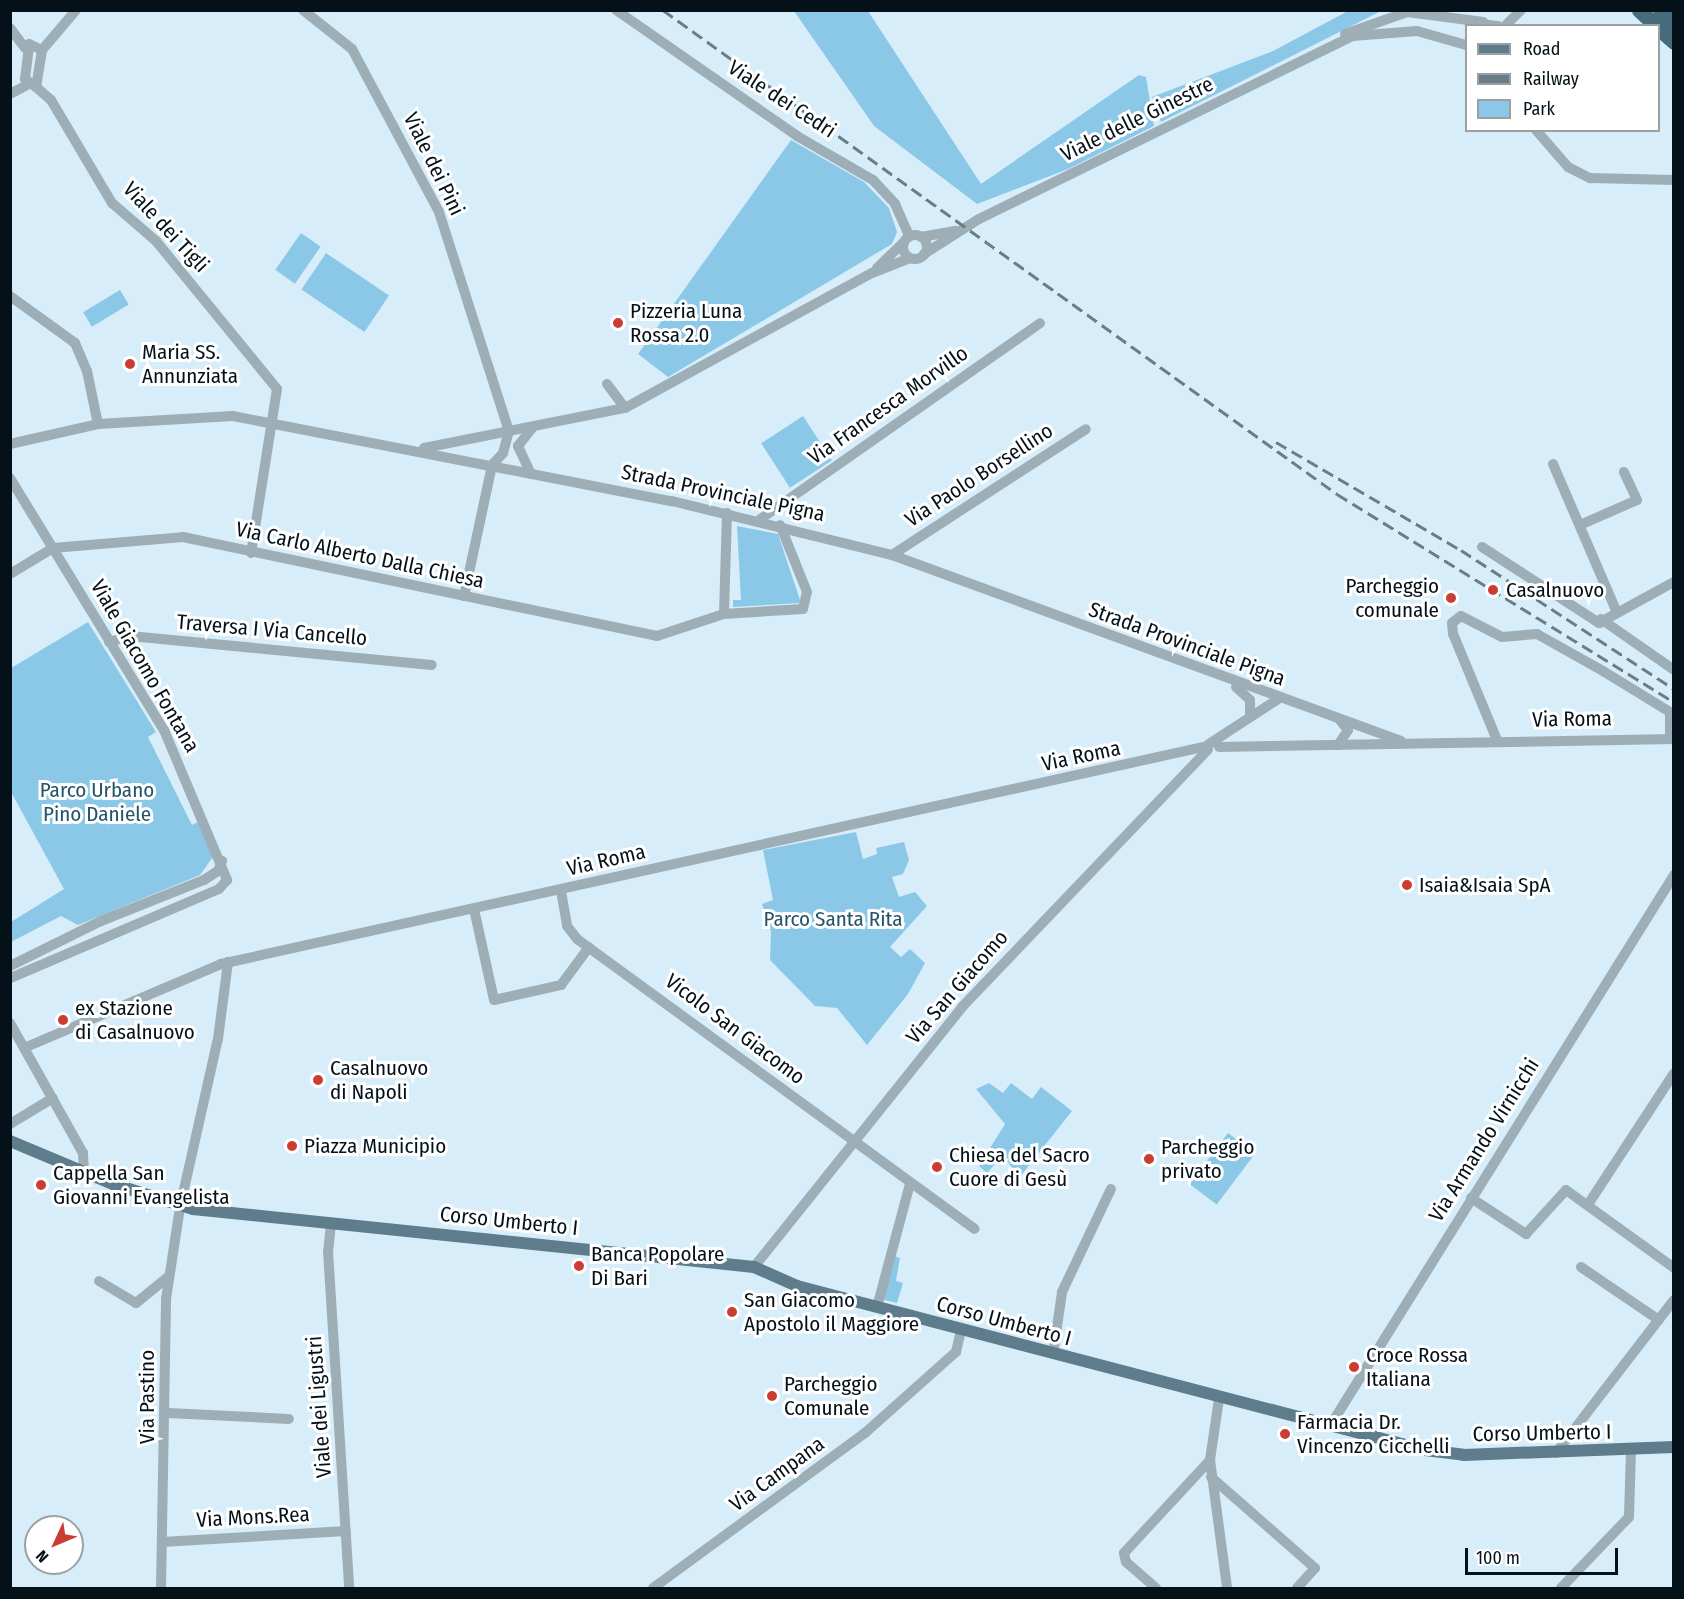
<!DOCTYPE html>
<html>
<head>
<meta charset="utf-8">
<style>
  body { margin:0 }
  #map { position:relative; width:1684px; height:1599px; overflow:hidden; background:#d7eefa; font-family:"Fira Sans Condensed",sans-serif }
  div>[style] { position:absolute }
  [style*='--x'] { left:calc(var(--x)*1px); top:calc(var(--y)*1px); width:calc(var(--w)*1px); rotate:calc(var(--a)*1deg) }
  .green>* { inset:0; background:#8bc8e8; transform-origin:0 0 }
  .minor>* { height:10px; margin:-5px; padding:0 5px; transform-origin:5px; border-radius:5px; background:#9eaeb7 }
  .minor>.ring { margin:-5px; padding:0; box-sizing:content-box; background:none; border:10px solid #9eaeb7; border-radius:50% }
  .major>* { height:12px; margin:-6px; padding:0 6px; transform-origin:6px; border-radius:6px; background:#5e7c8c }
  .highway>* { height:15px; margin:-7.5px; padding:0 7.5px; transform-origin:7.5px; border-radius:7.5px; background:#476a7c }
  .rail>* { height:3px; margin-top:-1.5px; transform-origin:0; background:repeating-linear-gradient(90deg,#6a7c86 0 12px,transparent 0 18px) }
  .dots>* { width:16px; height:16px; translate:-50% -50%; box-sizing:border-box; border:3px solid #fff; border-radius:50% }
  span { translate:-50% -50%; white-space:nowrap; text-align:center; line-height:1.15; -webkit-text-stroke:6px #fff; paint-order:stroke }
  .street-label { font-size:21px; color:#041118 }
  .poi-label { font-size:21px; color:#041118 }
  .left { translate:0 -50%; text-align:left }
  .right { translate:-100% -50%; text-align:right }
  .park-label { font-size:21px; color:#25546a }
  .frame { position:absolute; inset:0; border:12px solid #041118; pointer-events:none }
  .legend { position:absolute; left:1465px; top:24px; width:195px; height:108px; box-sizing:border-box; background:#fff; border:2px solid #9ba0a3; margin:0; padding:8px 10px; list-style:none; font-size:18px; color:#041118 }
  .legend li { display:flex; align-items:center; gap:12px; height:30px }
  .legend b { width:30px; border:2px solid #9ba0a3 }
  .north { position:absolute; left:24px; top:1515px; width:60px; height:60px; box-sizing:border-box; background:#fff; border:2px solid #9ba0a3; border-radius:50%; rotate:226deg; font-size:16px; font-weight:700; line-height:24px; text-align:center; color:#041118 }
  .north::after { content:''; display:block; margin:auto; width:21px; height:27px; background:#cb3d32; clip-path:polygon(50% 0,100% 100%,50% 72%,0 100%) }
  .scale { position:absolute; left:1465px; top:1548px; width:153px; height:27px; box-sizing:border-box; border:3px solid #041118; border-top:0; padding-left:8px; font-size:18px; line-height:21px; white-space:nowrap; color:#041118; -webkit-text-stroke:4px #fff; paint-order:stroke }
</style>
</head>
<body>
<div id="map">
  <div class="green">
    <div style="clip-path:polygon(794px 11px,868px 11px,981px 184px,1139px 75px,1146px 77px,1154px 126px,1068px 169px,977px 204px,874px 126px)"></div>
    <div style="clip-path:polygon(1348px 11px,1381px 11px,1161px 122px,1152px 97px,1273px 51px)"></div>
    <div style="clip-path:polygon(791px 140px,864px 182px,889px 208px,897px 232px,892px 244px,668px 377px,638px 354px)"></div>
    <div style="left:301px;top:233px;width:24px;height:45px;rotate:35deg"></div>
    <div style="left:326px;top:253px;width:76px;height:44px;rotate:34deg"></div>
    <div style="left:120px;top:290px;width:17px;height:43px;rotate:59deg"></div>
    <div style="left:803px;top:416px;width:53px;height:50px;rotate:57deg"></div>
    <div style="clip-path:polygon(737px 526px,778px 534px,801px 603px,733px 607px,733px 600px,741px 600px)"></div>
    <div style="clip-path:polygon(88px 622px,156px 732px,148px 737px,192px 825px,200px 821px,213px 857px,200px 875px,78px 925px,61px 916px,11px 942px,11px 922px,64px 889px,11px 792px,11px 668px)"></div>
    <div style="clip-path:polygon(856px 832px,863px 859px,877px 854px,876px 848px,904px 842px,909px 860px,903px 874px,892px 877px,899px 897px,915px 892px,927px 906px,890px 947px,901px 957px,910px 949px,925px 963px,908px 994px,867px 1045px,837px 1008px,815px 1006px,770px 960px,771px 932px,762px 904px,773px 900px,763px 850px)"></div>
    <div style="clip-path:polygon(989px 1083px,1003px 1093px,1011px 1083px,1032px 1099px,1041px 1087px,1072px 1111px,1019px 1178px,1003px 1155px,987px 1173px,979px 1166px,1005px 1124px,976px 1089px)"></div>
    <div style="left:1228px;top:1133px;width:34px;height:64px;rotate:37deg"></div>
    <div style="clip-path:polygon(891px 1255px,900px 1258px,896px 1281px,903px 1283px,897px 1303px,880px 1299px)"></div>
  </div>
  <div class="minor">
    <div style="--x:303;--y:10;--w:63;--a:38.5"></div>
    <div style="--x:352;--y:49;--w:185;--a:61.9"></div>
    <div style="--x:439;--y:212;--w:230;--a:72.3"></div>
    <div style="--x:616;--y:10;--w:221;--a:34.8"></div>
    <div style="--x:797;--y:136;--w:88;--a:30.1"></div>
    <div style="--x:873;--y:180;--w:33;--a:47"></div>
    <div style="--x:895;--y:204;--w:35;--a:66"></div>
    <div style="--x:1479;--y:24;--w:19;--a:6"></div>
    <div style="--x:1505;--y:26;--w:23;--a:-45"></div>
    <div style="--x:10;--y:28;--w:25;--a:53"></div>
    <div style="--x:1345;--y:34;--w:66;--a:-19.5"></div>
    <div style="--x:1407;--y:12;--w:77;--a:7.5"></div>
    <div style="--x:29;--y:44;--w:14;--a:25"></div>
    <div style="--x:42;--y:50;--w:37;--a:99"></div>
    <div style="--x:36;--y:87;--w:14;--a:-144"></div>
    <div style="--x:25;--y:79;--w:35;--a:-83"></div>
    <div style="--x:42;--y:50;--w:52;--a:-49.6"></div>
    <div style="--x:36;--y:87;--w:20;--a:41"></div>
    <div style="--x:51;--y:100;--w:120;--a:59.4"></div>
    <div style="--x:112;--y:203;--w:58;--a:40.8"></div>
    <div style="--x:156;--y:241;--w:191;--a:50.7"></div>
    <div style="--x:277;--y:389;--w:166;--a:99"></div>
    <div style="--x:10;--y:94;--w:19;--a:-28"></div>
    <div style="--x:1536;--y:130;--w:49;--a:49.1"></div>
    <div style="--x:1568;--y:167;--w:25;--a:27"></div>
    <div style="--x:1590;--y:178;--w:84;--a:1.4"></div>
    <div class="ring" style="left:903px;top:235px;width:14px;height:14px"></div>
    <div style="--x:921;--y:237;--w:36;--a:-10"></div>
    <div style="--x:924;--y:254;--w:65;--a:-32.5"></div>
    <div style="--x:979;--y:219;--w:416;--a:-26.1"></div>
    <div style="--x:1353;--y:36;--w:64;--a:-4.5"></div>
    <div style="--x:1417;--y:31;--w:51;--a:15.9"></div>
    <div style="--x:877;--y:268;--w:36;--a:-44"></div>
    <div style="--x:10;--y:296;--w:80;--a:35.9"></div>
    <div style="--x:75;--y:343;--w:30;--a:67"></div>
    <div style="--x:87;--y:371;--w:54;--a:78.3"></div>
    <div style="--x:607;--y:384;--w:30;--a:53"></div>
    <div style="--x:10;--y:444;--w:90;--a:-12.8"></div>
    <div style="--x:98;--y:424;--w:135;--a:-3.4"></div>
    <div style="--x:233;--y:416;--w:447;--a:11"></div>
    <div style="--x:672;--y:501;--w:227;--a:13.8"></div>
    <div style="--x:892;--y:555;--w:542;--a:20.07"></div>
    <div style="--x:424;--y:448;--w:205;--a:-11.3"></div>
    <div style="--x:625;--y:408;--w:281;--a:-28.7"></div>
    <div style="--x:872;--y:273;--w:41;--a:-21.5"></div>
    <div style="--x:1553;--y:464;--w:159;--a:66.7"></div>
    <div style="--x:492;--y:465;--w:16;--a:-47"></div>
    <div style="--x:503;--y:453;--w:23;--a:-75"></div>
    <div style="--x:531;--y:474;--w:31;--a:-115"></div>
    <div style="--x:518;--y:446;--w:23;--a:-52"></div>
    <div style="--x:10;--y:478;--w:295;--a:58.6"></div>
    <div style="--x:164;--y:730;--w:163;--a:67.2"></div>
    <div style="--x:227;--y:880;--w:12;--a:132"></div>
    <div style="--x:219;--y:889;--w:227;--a:156.9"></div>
    <div style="--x:759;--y:520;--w:343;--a:-35"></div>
    <div style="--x:1580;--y:525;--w:62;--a:-23.7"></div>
    <div style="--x:1637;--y:500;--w:31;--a:-115"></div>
    <div style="--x:1482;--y:547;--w:140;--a:33"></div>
    <div style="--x:1599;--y:623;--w:85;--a:-28.7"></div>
    <div style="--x:53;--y:548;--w:130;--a:-4.8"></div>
    <div style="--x:183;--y:537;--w:484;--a:11.8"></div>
    <div style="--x:657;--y:636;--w:71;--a:-18.2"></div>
    <div style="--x:724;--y:614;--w:79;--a:-3.6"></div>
    <div style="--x:803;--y:609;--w:17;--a:-77"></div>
    <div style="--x:807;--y:592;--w:72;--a:-111.9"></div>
    <div style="--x:892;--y:555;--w:231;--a:-33"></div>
    <div style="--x:10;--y:574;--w:50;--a:-31.2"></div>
    <div style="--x:464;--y:596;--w:134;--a:-77.9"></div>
    <div style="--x:724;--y:614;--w:101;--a:-88.3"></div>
    <div style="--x:1601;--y:619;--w:89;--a:34.9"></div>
    <div style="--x:109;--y:642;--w:22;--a:-16"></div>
    <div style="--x:130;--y:636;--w:303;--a:5.5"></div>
    <div style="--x:1236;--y:687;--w:19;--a:43"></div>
    <div style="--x:1250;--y:700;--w:15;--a:90"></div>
    <div style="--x:1497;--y:740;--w:115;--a:-112.5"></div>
    <div style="--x:1453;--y:634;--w:11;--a:-95"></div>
    <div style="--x:1452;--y:623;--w:11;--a:-38"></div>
    <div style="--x:1461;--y:616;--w:46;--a:27.1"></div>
    <div style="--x:1502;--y:637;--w:35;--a:-5"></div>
    <div style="--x:1537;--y:634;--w:76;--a:29.3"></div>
    <div style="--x:1603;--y:671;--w:79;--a:31.5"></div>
    <div style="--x:1670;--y:712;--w:27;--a:90"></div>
    <div style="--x:1209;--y:744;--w:82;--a:-33.1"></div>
    <div style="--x:1338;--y:745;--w:18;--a:-56"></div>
    <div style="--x:1348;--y:730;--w:13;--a:-129"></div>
    <div style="--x:1219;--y:747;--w:455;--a:-1"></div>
    <div style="--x:561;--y:891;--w:36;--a:80"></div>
    <div style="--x:567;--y:926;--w:16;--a:52"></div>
    <div style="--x:577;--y:939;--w:492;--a:36.1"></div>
    <div style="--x:474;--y:909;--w:93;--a:77.6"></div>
    <div style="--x:494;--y:1000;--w:69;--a:-12.6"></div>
    <div style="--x:561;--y:985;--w:47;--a:-53.6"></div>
    <div style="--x:10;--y:966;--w:102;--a:-26.3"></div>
    <div style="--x:101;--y:921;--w:111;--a:-21.7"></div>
    <div style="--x:204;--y:880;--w:17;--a:-33"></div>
    <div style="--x:218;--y:871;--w:11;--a:-68"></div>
    <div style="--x:10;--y:1023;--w:149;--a:60.7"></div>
    <div style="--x:83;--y:1153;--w:19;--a:87"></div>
    <div style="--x:24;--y:1048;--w:214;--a:-23.1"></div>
    <div style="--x:221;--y:964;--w:1011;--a:-12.46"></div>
    <div style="--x:10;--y:1124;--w:50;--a:-31.2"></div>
    <div style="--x:1471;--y:1198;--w:66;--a:33.2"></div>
    <div style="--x:1526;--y:1234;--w:59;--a:-47.7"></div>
    <div style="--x:1566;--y:1190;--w:133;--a:35.8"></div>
    <div style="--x:1589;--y:1203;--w:155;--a:-56.8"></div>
    <div style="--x:331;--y:1224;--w:27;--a:96"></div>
    <div style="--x:328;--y:1251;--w:338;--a:86.4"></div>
    <div style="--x:754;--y:1267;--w:333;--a:-51.3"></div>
    <div style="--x:962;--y:1007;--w:356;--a:-46.3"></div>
    <div style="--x:1581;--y:1267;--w:94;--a:34.2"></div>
    <div style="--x:99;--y:1281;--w:43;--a:30.7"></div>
    <div style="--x:136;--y:1303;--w:41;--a:-39.1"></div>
    <div style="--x:877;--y:1307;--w:127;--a:-75"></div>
    <div style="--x:1053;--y:1354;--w:63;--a:-81.7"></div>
    <div style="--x:1062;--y:1292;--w:114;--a:-64.6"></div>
    <div style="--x:1219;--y:1399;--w:62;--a:98.4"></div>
    <div style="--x:1210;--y:1460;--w:129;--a:82.4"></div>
    <div style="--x:168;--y:1413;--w:121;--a:2.8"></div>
    <div style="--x:1330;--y:1426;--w:650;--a:-58.02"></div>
    <div style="--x:1556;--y:1453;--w:193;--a:-52.4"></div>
    <div style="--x:1211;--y:1477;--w:138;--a:41.2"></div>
    <div style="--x:1315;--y:1568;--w:27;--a:132"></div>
    <div style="--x:162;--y:1542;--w:184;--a:-3.4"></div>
    <div style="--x:161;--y:1588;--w:289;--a:-89"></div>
    <div style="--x:166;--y:1299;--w:93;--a:-81.3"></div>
    <div style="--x:180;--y:1207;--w:172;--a:-77.3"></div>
    <div style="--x:218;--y:1039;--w:78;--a:-82.6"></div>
    <div style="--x:653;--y:1588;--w:263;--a:-36.2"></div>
    <div style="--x:865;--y:1433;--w:122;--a:-41.7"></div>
    <div style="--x:956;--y:1352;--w:23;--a:-77"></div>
    <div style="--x:1156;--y:1588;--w:40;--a:-139"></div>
    <div style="--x:1126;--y:1562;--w:9;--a:-103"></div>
    <div style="--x:1124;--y:1553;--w:127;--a:-47.2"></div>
    <div style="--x:1561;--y:1588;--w:98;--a:-46.2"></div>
    <div style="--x:1629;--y:1517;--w:67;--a:-88.3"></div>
  </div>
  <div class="major">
    <div style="--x:10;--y:1141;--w:112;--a:22.7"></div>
    <div style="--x:113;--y:1184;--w:84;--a:17.4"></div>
    <div style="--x:193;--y:1209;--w:564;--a:5.9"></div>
    <div style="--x:754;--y:1267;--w:47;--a:23.8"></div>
    <div style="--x:797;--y:1286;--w:649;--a:14.64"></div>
    <div style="--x:1425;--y:1450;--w:39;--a:7"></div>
    <div style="--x:1464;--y:1455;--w:210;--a:-2.2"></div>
  </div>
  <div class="highway">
    <div style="--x:1639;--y:10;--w:23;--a:43"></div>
    <div style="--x:1660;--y:10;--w:19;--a:43"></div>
    <div style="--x:1658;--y:28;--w:21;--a:41"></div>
  </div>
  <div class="rail">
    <div style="--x:663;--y:10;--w:830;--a:35.68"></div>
    <div style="--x:1337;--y:494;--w:396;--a:31.7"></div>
    <div style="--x:1276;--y:442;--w:214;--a:30.3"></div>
    <div style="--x:1461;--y:550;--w:254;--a:33.1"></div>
  </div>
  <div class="dots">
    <div style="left:618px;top:323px;background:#cb3d32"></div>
    <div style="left:130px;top:364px;background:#cb3d32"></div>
    <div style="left:1493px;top:590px;background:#cb3d32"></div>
    <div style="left:1451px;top:598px;background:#cb3d32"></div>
    <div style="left:1407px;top:885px;background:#cb3d32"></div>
    <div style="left:63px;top:1020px;background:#cb3d32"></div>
    <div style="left:318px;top:1080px;background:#cb3d32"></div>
    <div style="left:292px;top:1146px;background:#cb3d32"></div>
    <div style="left:1149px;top:1159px;background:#cb3d32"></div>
    <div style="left:937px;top:1167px;background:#cb3d32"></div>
    <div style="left:41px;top:1185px;background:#cb3d32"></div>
    <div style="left:579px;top:1266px;background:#cb3d32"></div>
    <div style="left:732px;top:1312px;background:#cb3d32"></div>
    <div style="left:1354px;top:1367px;background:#cb3d32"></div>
    <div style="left:772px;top:1396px;background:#cb3d32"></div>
    <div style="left:1285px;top:1434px;background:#cb3d32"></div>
  </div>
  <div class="street-label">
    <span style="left:782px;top:99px;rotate:33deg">Viale dei Cedri</span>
    <span style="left:1137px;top:119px;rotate:-26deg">Viale delle Ginestre</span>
    <span style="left:434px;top:164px;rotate:64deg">Viale dei Pini</span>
    <span style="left:166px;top:227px;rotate:47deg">Viale dei Tigli</span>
    <span style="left:888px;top:405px;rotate:-35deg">Via Francesca Morvillo</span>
    <span style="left:979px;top:475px;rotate:-33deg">Via Paolo Borsellino</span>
    <span style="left:723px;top:493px;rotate:12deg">Strada Provinciale Pigna</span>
    <span style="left:360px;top:555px;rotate:12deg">Via Carlo Alberto Dalla Chiesa</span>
    <span style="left:272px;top:630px;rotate:5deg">Traversa I Via Cancello</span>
    <span style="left:1187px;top:644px;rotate:20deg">Strada Provinciale Pigna</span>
    <span style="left:145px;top:666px;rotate:60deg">Viale Giacomo Fontana</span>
    <span style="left:1572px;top:719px;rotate:-1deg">Via Roma</span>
    <span style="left:1081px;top:756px;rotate:-12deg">Via Roma</span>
    <span style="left:606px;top:860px;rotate:-13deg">Via Roma</span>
    <span style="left:957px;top:987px;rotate:-49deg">Via San Giacomo</span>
    <span style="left:735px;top:1029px;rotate:37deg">Vicolo San Giacomo</span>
    <span style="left:1484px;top:1140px;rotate:-58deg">Via Armando Virnicchi</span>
    <span style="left:509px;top:1221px;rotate:6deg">Corso Umberto I</span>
    <span style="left:1004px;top:1321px;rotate:15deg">Corso Umberto I</span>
    <span style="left:147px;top:1397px;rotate:-90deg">Via Pastino</span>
    <span style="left:319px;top:1407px;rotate:-94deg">Viale dei Ligustri</span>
    <span style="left:1542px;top:1433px;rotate:-1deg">Corso Umberto I</span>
    <span style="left:777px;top:1474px;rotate:-36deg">Via Campana</span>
    <span style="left:253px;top:1517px;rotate:-3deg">Via Mons.Rea</span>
  </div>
  <div class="poi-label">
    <span class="left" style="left:630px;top:323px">Pizzeria Luna<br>Rossa 2.0</span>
    <span class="left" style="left:142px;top:364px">Maria SS.<br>Annunziata</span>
    <span class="right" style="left:1439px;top:598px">Parcheggio<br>comunale</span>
    <span class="left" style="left:1506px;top:590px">Casalnuovo</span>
    <span class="left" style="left:1419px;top:885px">Isaia&amp;Isaia SpA</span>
    <span class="left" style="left:75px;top:1020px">ex Stazione<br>di Casalnuovo</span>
    <span class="left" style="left:330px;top:1080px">Casalnuovo<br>di Napoli</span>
    <span class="left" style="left:304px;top:1146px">Piazza Municipio</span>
    <span class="left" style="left:1161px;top:1159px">Parcheggio<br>privato</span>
    <span class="left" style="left:949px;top:1167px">Chiesa del Sacro<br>Cuore di Gesù</span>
    <span class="left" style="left:53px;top:1185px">Cappella San<br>Giovanni Evangelista</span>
    <span class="left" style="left:591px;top:1266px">Banca Popolare<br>Di Bari</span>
    <span class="left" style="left:744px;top:1312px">San Giacomo<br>Apostolo il Maggiore</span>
    <span class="left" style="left:1366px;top:1367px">Croce Rossa<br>Italiana</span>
    <span class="left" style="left:784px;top:1396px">Parcheggio<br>Comunale</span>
    <span class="left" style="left:1297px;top:1434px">Farmacia Dr.<br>Vincenzo Cicchelli</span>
  </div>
  <div class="park-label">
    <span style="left:97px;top:802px">Parco Urbano<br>Pino Daniele</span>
    <span style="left:833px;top:919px">Parco Santa Rita</span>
  </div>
  <div class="frame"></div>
  <ul class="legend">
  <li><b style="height:8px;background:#5e7c8c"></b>Road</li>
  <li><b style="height:8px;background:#6a7c86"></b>Railway</li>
  <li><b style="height:16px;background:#8bc8e8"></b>Park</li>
  </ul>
  <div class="north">N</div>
  <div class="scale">100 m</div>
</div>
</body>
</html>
